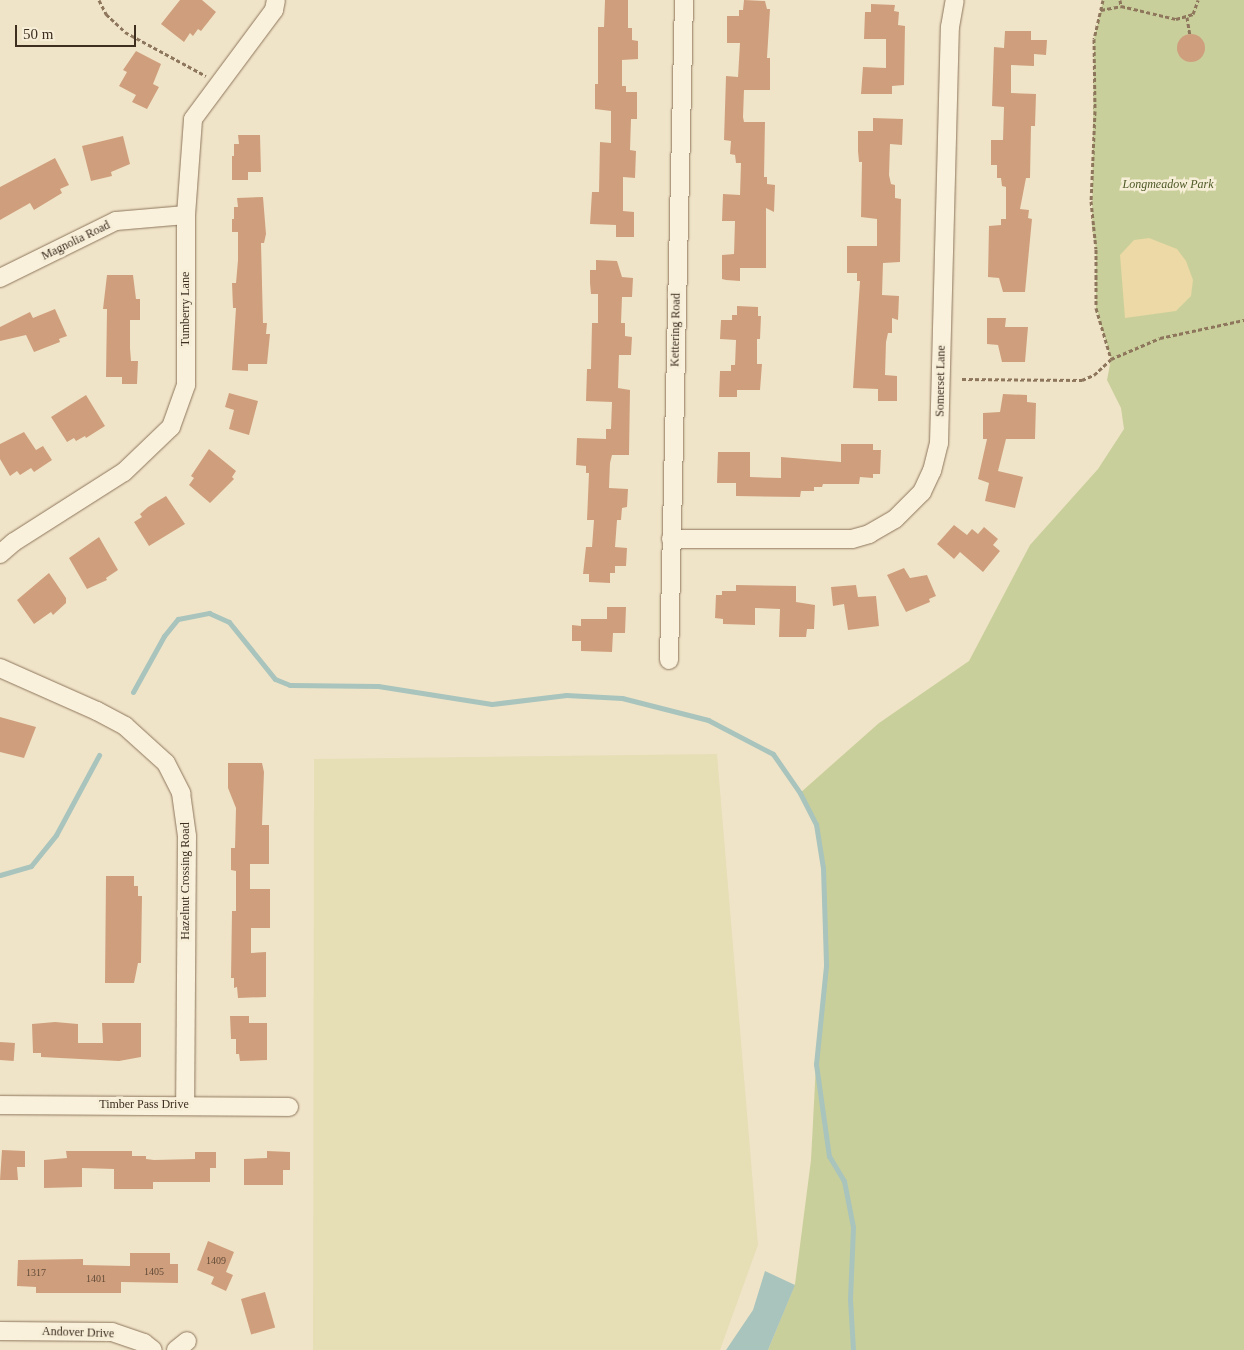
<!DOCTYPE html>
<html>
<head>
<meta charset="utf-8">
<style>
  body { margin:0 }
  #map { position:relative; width:1244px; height:1350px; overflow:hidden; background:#f0e4c8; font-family:Georgia,serif }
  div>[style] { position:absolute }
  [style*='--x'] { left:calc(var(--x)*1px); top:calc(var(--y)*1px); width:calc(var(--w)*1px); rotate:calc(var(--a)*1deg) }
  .farmland>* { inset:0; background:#e6deb5 }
  .green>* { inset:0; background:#c9cf9b }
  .sand>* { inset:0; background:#ecd9a5 }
  .water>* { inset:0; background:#a9c4bc }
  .stream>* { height:5px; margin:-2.5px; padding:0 2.5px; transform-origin:2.5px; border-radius:2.5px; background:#a9c4bc }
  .building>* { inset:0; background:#cf9f7d; transform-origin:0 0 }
  .round { border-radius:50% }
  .path>* { height:3px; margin-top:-1.5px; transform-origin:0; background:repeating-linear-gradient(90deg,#8d765c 0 4px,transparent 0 6.5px) }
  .roads { filter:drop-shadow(0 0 1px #8d765c) drop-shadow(0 0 1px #8d765c) }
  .minor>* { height:18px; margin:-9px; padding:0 9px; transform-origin:9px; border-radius:9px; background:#faf1dc }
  span { translate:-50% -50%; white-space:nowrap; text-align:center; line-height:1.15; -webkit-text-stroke:5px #f7eed8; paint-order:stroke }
  .number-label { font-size:10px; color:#624a37 }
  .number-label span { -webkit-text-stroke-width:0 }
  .park-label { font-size:12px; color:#4d5a26; font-style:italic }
  .street-label { font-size:12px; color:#3d2e20 }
  .scale { position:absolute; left:15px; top:25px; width:121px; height:22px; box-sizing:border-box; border:2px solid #3d2e20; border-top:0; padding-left:6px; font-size:15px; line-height:18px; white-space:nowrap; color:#3d2e20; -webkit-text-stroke:4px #f7eed8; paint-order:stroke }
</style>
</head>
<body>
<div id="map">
  <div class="farmland">
    <div style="clip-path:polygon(717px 754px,758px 1245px,720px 1350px,313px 1350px,314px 759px)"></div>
  </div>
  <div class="green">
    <div style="clip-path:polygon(1103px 0,1244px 0,1244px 1350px,768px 1350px,795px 1284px,811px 1160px,816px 1064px,826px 966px,823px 868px,816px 824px,800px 793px,879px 723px,969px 661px,1030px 545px,1098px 469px,1124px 429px,1121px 408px,1107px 380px,1111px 359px,1096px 308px,1096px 249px,1092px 227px,1094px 39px)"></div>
  </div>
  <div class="sand">
    <div style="clip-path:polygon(1149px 238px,1177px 249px,1186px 261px,1193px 280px,1191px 296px,1176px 311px,1125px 318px,1120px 255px,1134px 240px)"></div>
  </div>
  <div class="water">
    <div style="clip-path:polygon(765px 1271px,795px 1285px,768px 1350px,726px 1350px,753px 1310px)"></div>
  </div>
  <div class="stream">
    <div style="--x:133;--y:692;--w:64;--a:-61"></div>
    <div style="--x:164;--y:636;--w:22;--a:-51"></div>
    <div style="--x:178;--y:619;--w:32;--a:-11"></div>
    <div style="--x:209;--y:613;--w:22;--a:24"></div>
    <div style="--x:229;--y:622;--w:73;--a:51.1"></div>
    <div style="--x:275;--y:679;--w:16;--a:22"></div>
    <div style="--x:290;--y:685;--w:88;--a:0.7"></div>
    <div style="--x:378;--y:686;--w:115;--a:9"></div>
    <div style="--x:492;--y:704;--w:75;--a:-6.9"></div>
    <div style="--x:566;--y:695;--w:56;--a:3.1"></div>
    <div style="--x:622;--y:698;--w:89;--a:14.3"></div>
    <div style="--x:708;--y:720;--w:73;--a:27.6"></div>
    <div style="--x:773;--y:754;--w:47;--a:55.3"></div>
    <div style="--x:800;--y:793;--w:35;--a:63"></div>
    <div style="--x:816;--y:824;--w:45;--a:81"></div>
    <div style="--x:823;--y:868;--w:98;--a:88.2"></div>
    <div style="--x:826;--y:966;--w:99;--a:95.8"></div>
    <div style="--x:816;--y:1064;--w:93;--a:82"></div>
    <div style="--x:829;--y:1156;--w:29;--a:59"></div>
    <div style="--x:844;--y:1181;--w:47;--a:78.9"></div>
    <div style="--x:853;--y:1227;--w:72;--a:92.4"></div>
    <div style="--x:850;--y:1299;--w:51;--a:86.6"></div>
    <div style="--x:0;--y:875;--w:32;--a:-16"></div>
    <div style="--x:31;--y:866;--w:40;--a:-51"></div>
    <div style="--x:56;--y:835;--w:91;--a:-61.7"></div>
  </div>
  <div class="building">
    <div style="clip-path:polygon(180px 0,202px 0,216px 12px,201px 31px,198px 29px,193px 36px,190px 33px,184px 42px,161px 24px)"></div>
    <div style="clip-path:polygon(605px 0,628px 0,628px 28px,632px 28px,632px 40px,638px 41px,638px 59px,622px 60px,622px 86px,626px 86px,626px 92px,637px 92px,637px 119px,631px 119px,630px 150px,636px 151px,635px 178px,623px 177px,623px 211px,634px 212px,634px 237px,616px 237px,616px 225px,590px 224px,592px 192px,599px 192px,600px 142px,611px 143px,611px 111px,595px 109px,595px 84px,598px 84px,598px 27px,604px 27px)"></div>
    <div style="clip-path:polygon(744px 0,765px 1px,767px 9px,770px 9px,767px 58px,770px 58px,770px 90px,744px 90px,743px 117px,744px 122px,765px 122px,764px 177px,767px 177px,767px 184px,775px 185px,774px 212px,766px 208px,766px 268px,740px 268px,740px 281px,726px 280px,722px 279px,722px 255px,734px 254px,735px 221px,722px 221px,723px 194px,740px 195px,741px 163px,736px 163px,735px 155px,730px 154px,731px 141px,724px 140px,726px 76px,738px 77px,740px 43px,727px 43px,727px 16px,739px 16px,739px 10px,743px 10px)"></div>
    <div style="clip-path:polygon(871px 4px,895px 5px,894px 11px,899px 12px,898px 25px,905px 26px,904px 85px,892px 86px,892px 94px,861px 94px,863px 67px,886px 68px,886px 39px,864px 39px,865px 12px,871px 12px)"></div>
    <div style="clip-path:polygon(1005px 31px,1031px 31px,1031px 40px,1047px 40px,1046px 55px,1034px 54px,1034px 66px,1011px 65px,1011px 93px,1036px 94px,1035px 126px,1031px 126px,1030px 178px,1026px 178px,1020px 209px,1029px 210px,1028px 218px,1032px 219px,1025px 292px,1003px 292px,999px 278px,988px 277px,989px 226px,1001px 225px,1001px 219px,1006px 219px,1006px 187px,1002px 186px,1001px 178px,997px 178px,997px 165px,991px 165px,991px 140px,1003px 140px,1004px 107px,992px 106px,994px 47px,1004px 48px)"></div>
    <div class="round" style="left:1177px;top:34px;width:28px;height:28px"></div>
    <div style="clip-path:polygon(136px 51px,161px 64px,153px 84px,159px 87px,147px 109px,132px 102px,136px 95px,119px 86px,127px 72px,123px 70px)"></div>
    <div style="clip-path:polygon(873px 118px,903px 119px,902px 145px,890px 144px,889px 175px,891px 184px,895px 185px,895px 198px,901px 199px,900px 262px,883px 263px,882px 295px,899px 296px,898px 320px,892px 318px,892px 333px,888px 333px,886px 342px,885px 375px,897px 376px,897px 401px,878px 401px,878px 389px,853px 388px,860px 281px,857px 281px,857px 273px,847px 273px,847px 246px,877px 246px,877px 219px,861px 217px,862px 162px,859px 162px,858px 151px,858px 131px,873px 131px)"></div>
    <div style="clip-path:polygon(238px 135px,260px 135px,261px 172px,248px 172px,248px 180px,232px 180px,232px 156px,234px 156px,234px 144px,239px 144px)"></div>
    <div style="clip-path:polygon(123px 136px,130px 164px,111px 172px,112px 176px,91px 181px,82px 146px)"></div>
    <div style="clip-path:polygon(55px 158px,69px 185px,60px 189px,62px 193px,34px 210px,30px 203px,0 220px,0 187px)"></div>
    <div style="clip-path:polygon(263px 197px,266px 234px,264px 243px,261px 243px,263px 323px,267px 323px,266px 334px,270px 334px,267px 364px,248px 364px,248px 371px,232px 370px,236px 308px,233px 308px,232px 283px,236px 283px,238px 260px,238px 232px,232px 232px,232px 219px,234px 219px,234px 207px,238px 207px,237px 198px)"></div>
    <div style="clip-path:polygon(596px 260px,617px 261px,622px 277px,633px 278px,632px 297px,622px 297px,621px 323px,625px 323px,625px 336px,632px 337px,631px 355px,619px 355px,618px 388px,630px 390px,629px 455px,612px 455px,610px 463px,609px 488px,628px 489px,627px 507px,622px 508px,621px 520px,617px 520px,615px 547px,627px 548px,626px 566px,615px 566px,615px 573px,610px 573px,610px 583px,589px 582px,589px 574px,583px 574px,586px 547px,592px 547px,594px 520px,587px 520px,589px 473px,586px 473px,586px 466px,576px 465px,577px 438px,606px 439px,606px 429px,611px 429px,612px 402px,586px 401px,587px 369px,591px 369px,592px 323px,598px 323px,598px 294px,591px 294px,590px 283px,590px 270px,596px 270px)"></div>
    <div style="clip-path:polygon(107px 275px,133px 275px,136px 299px,140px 299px,140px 320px,130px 320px,130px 348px,131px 361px,138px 361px,137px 384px,122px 384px,122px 377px,106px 377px,107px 309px,103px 309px)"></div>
    <div style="clip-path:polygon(737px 306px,758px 307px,758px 316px,761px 316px,760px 339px,757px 339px,757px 364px,762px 364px,760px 390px,737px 390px,737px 397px,719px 397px,720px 371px,731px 371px,731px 365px,735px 365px,736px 340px,720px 339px,721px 320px,732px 320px,732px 315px,737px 315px)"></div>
    <div style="clip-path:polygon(55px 309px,67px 336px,59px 339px,60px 342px,34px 352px,26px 335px,0 341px,0 327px,30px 312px,33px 318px)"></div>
    <div style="clip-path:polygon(987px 318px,1006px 318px,1005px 327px,1028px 327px,1025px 362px,1002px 362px,998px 345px,987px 344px)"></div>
    <div style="clip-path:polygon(229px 393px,258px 401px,249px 435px,229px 429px,234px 410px,225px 407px)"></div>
    <div style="clip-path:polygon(1003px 394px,1027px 395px,1027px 402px,1036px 403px,1035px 439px,1006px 439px,998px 471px,1023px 477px,1015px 508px,985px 501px,989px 483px,978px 479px,987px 439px,983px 439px,983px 413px,1000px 412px)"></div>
    <div style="clip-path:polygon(86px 395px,105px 426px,86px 438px,85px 436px,76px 441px,74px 438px,67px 442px,51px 417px)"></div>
    <div style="clip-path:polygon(24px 432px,36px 450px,43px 446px,52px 460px,34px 472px,31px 468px,20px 475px,17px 471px,10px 476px,0 459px,0 444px)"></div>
    <div style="clip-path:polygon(841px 444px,873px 444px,873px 450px,881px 450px,880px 474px,873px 474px,873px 478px,860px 477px,859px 484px,823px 484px,822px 487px,814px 487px,814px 491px,801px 491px,800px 497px,736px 496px,736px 483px,717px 483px,718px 452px,750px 452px,750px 477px,781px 478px,781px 457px,841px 462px)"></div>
    <div style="clip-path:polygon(209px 449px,236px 471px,232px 477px,234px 479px,210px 503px,189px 485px,194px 478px,191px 476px)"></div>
    <div style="clip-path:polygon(166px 496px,185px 524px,149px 546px,134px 522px,142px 517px,140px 514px,148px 507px)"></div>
    <div style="clip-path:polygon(954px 525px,967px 535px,972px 529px,978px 534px,984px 527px,998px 539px,993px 545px,1000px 551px,983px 572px,960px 552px,954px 559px,937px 544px)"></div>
    <div style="clip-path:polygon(99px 537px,118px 570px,106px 578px,107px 580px,87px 589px,69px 558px)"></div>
    <div style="clip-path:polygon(904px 568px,910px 578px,927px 575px,936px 596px,929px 599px,930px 602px,906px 612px,887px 575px)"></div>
    <div style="clip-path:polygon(49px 573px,66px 598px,66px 603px,53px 615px,51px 612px,34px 624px,17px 600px)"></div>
    <div style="clip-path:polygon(736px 585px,796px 586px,796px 602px,815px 605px,814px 629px,807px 629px,806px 637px,779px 637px,780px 609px,755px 608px,755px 625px,723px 624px,723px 619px,715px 618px,716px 595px,722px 595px,722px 591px,736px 591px)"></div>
    <div style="clip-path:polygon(856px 585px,858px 597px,876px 596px,879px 626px,848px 630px,844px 604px,833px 606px,831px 587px)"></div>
    <div style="clip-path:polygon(607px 607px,626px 607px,625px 633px,613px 633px,612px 652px,581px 651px,581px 641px,572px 641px,572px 625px,581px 626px,581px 619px,607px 619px)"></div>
    <div style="clip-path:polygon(0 717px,36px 727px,24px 758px,0 752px)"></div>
    <div style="clip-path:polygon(228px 763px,262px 763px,264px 772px,262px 825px,269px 825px,269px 864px,250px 864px,250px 889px,270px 889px,270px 928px,251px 928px,251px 953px,266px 952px,266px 997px,238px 998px,237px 987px,234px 988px,234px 978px,231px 978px,232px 911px,236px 911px,236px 871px,231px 870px,231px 848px,235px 848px,236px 808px,228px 788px)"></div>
    <div style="clip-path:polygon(106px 876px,134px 876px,134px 886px,138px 886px,138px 896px,142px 896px,141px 963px,138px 963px,134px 983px,105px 983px)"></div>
    <div style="clip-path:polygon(230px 1016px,249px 1016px,249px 1023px,267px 1023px,267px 1060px,240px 1061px,239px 1054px,236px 1054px,236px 1039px,231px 1039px)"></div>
    <div style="clip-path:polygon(55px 1022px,78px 1024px,78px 1043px,103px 1043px,102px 1023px,141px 1023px,141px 1057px,119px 1061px,41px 1057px,41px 1053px,33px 1053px,32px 1024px)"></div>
    <div style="left:0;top:1042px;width:15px;height:18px;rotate:4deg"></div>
    <div style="clip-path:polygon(2px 1150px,25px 1151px,25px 1167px,17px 1167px,18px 1180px,0 1180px)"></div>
    <div style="clip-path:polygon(66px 1151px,132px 1151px,132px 1156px,146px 1156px,146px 1159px,154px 1160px,195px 1159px,195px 1152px,216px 1152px,216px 1168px,210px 1168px,210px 1182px,153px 1182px,153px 1189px,114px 1189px,114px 1169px,82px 1168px,82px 1187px,44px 1188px,44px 1160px,67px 1158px)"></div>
    <div style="clip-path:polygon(267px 1151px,290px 1152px,290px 1170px,283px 1170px,283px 1185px,244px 1185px,244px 1159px,267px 1158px)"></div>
    <div style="clip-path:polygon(208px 1241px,234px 1252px,226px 1272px,233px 1275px,226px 1291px,211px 1284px,214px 1277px,197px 1270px)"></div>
    <div style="clip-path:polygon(130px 1253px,170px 1253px,170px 1264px,178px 1264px,178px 1283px,121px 1282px,121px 1293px,36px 1293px,36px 1287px,17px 1286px,18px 1260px,83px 1259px,83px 1265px,130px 1266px)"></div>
    <div style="left:265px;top:1292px;width:37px;height:25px;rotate:74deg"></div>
  </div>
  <div class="path">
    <div style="--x:99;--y:0;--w:16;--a:63"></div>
    <div style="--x:106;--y:14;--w:26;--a:43"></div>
    <div style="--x:125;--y:32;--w:92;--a:28.5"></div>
    <div style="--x:1103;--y:0;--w:40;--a:103"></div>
    <div style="--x:1094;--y:39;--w:72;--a:89.2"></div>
    <div style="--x:1095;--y:111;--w:90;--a:92.5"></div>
    <div style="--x:1091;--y:201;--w:48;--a:84.1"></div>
    <div style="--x:1096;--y:249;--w:59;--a:90"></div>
    <div style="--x:1096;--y:308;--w:53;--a:73.6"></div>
    <div style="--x:1111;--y:359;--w:53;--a:-23.2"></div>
    <div style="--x:1160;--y:338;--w:86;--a:-12.1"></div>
    <div style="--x:1120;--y:0;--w:6;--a:81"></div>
    <div style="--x:1101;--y:10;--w:20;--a:-11"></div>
    <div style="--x:1121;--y:6;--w:57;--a:13.3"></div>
    <div style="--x:1176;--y:19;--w:18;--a:-16"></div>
    <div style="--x:1193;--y:14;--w:15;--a:-70"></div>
    <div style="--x:1187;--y:17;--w:18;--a:81"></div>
    <div style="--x:962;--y:379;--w:120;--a:0.5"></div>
    <div style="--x:1082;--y:380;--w:13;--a:-23"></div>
    <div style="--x:1094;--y:375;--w:23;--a:-43"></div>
  </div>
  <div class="roads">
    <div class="minor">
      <div style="--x:0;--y:278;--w:129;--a:-26.2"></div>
      <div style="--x:116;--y:221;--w:70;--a:-4.9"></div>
      <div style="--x:671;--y:539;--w:181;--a:0"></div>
      <div style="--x:852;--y:539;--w:18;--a:-16"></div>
      <div style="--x:869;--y:534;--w:30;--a:-30"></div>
      <div style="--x:895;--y:519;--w:38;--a:-45"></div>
      <div style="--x:922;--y:492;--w:23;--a:-65"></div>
      <div style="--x:932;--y:471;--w:29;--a:-76"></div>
      <div style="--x:939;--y:443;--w:416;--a:-88.5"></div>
      <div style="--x:950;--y:27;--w:27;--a:-80"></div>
      <div style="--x:0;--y:554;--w:18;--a:-41"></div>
      <div style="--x:14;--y:542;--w:130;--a:-32.5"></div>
      <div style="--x:124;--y:472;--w:65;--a:-43.8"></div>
      <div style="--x:171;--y:427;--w:45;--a:-70.3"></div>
      <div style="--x:186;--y:385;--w:170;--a:-90"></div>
      <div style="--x:186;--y:215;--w:96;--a:-85.8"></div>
      <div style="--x:193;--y:119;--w:136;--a:-53.4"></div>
      <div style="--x:274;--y:10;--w:10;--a:-79"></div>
      <div style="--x:669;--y:660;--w:660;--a:-88.7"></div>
      <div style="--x:0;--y:668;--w:106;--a:23.9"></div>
      <div style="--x:97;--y:711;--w:32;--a:28"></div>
      <div style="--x:125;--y:726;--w:55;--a:42.1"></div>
      <div style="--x:166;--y:763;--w:34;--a:63"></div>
      <div style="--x:181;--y:793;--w:43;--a:82.1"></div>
      <div style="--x:187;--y:836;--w:269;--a:90.4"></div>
      <div style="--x:0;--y:1105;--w:289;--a:0.4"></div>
      <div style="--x:0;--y:1331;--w:112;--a:0.5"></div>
      <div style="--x:112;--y:1332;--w:34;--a:19"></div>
      <div style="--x:144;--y:1343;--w:11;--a:38"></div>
      <div style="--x:176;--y:1350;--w:14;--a:-39"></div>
    </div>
  </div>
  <div class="number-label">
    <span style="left:216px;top:1261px">1409</span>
    <span style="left:154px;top:1272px">1405</span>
    <span style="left:36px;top:1273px">1317</span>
    <span style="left:96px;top:1279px">1401</span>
  </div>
  <div class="park-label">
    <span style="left:1168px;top:185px">Longmeadow Park</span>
  </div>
  <div class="street-label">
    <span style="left:76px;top:241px;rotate:-26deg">Magnolia Road</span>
    <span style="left:186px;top:309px;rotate:-90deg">Tumberry Lane</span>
    <span style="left:676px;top:330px;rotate:-89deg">Kettering Road</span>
    <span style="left:941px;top:381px;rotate:-89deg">Somerset Lane</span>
    <span style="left:186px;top:881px;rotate:-90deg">Hazelnut Crossing Road</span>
    <span style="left:144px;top:1105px">Timber Pass Drive</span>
    <span style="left:78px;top:1333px;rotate:2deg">Andover Drive</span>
  </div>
  <div class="scale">50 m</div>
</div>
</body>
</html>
